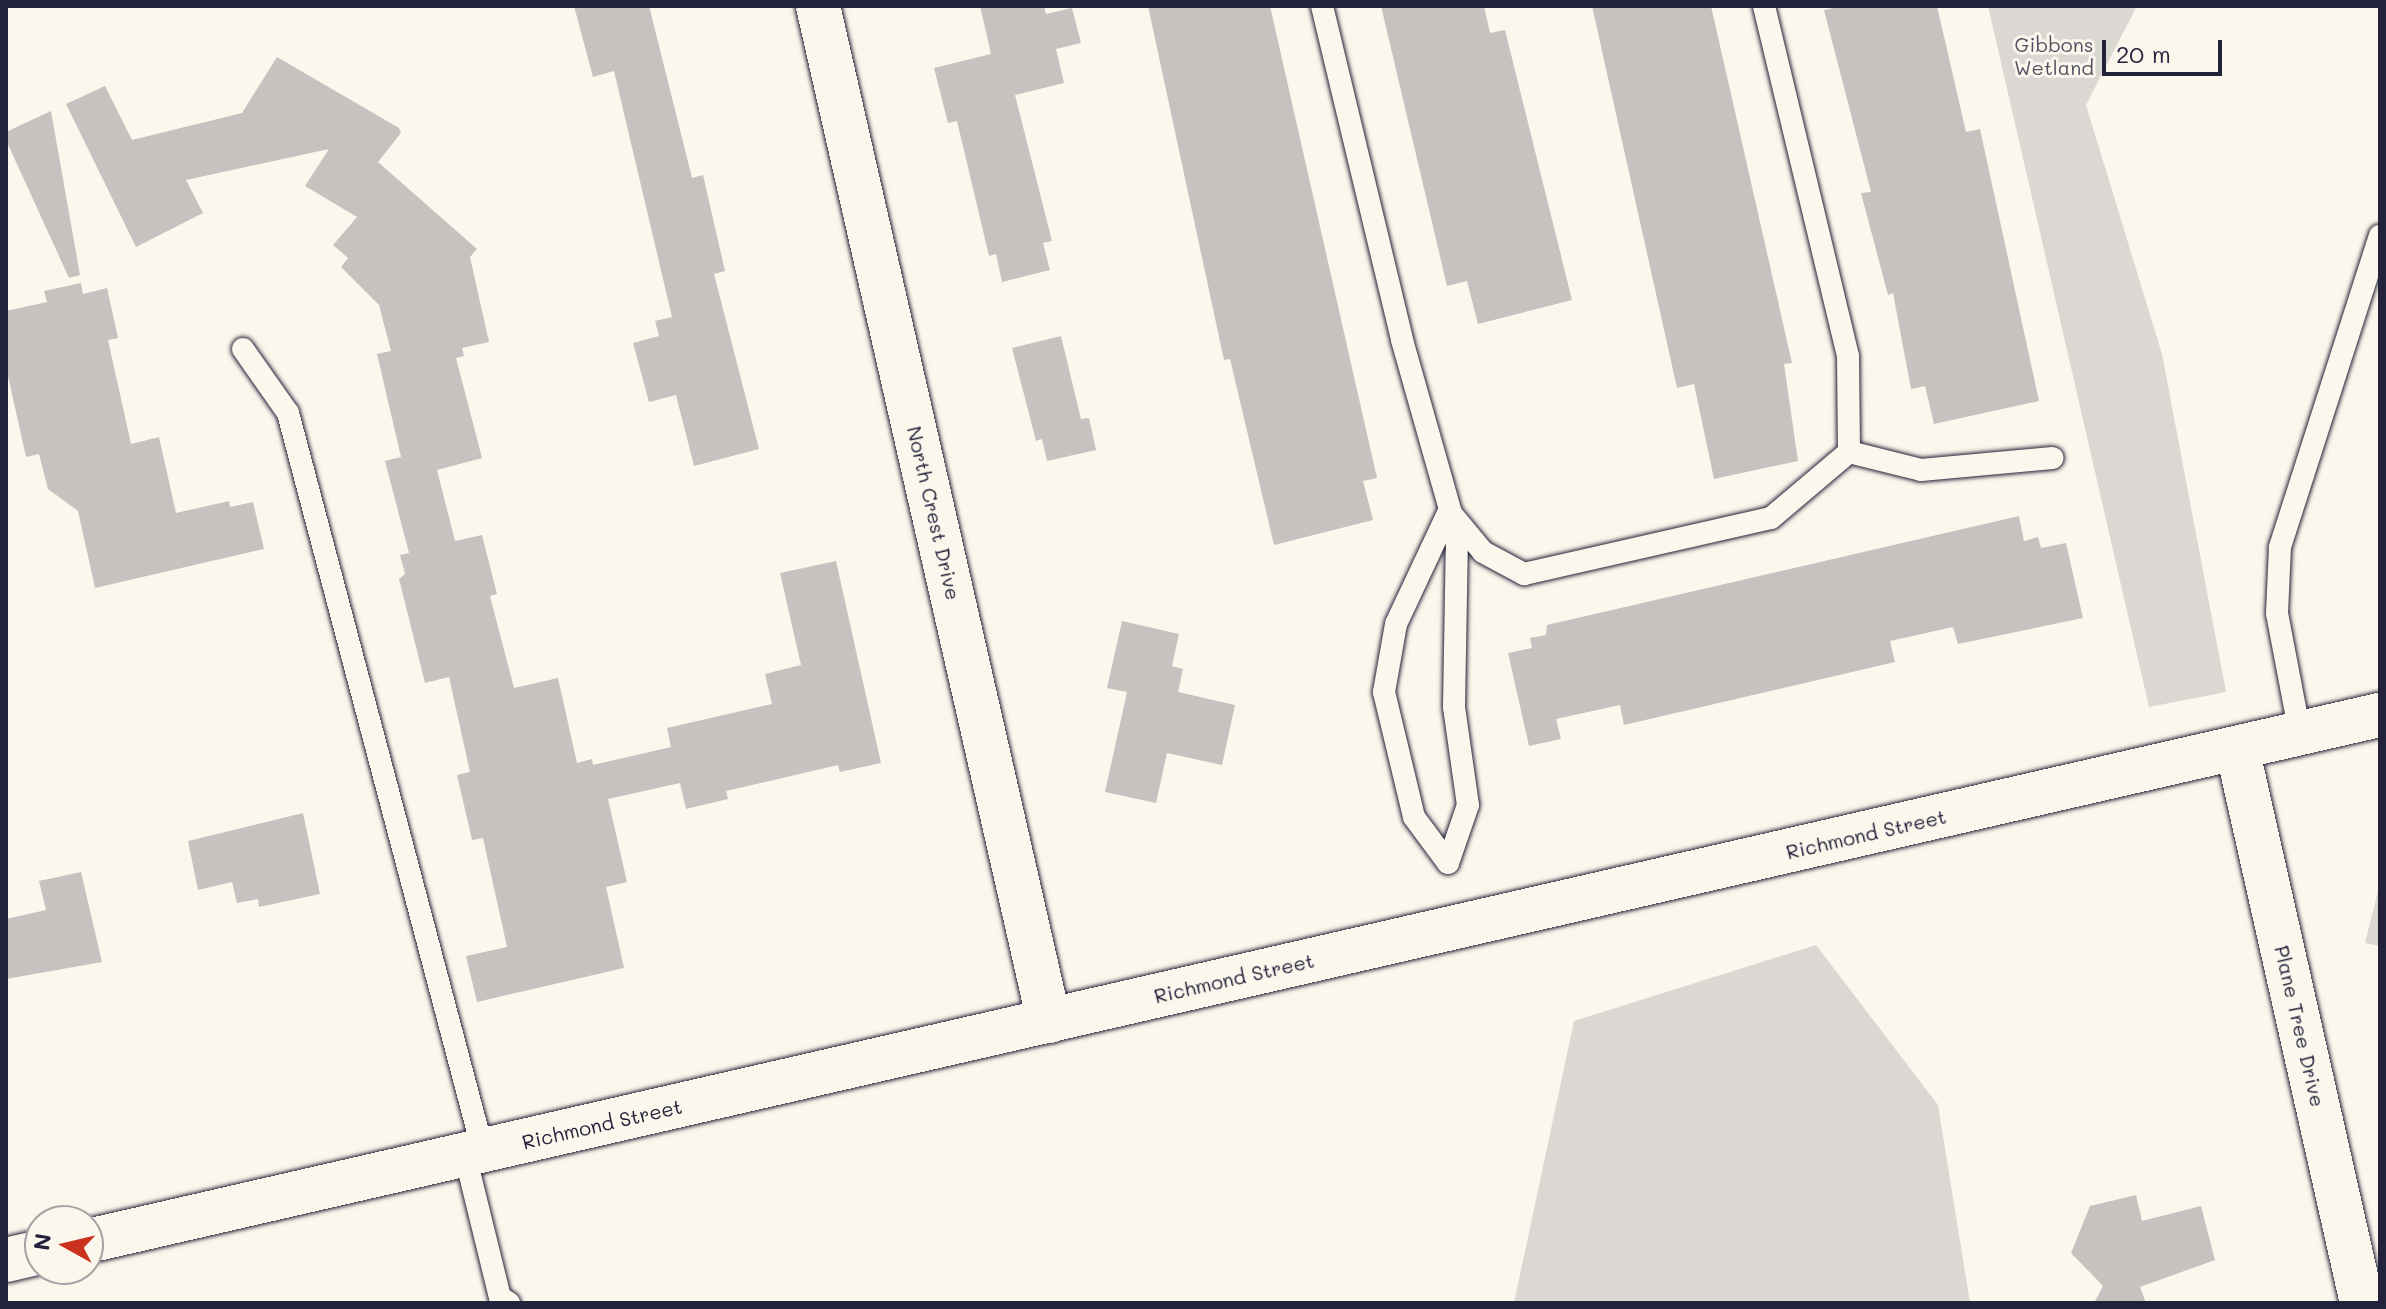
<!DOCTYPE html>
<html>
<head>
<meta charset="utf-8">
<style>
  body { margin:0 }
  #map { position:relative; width:2386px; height:1309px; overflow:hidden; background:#fbf7ec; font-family:Mali,sans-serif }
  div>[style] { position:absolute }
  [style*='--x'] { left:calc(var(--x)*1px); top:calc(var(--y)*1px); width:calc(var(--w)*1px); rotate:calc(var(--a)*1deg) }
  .green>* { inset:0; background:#dbd8d3 }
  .building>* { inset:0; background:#c6c2c0 }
  .roads { filter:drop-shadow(0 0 2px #22223b) drop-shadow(0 0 2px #22223b) }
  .service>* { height:22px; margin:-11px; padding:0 11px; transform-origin:11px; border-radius:11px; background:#fbf7ec }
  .minor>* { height:44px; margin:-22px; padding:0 22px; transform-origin:22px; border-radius:22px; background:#fbf7ec }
  .tertiary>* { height:44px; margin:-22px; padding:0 22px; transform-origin:22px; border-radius:22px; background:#fbf7ec }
  .secondary>* { height:44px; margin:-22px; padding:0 22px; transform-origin:22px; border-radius:22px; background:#fbf7ec }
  span { translate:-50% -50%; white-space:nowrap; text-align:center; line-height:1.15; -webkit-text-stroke:6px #fbf7ec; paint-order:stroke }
  .park-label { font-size:20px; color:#505061 }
  .street-label { font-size:20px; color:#22223b }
  .frame { position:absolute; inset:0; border:8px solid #22223b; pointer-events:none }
  .north { position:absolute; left:24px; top:1205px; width:80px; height:80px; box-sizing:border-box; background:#fbf7ec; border:2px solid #a4a2a5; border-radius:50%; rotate:278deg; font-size:22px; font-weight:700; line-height:32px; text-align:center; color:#22223b }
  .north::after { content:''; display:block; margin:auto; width:28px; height:36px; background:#c8321e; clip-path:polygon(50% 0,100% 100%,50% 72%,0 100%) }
  .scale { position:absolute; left:2102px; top:40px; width:120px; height:36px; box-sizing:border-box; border:4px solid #22223b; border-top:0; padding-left:10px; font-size:24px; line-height:28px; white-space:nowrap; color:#22223b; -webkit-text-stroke:6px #fbf7ec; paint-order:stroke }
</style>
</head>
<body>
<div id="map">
  <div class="green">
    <div style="clip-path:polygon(1988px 6px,2137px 6px,2086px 105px,2162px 354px,2226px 692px,2149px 707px)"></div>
    <div style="clip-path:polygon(2380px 883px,2380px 946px,2365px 943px)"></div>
    <div style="clip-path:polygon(1816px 945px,1938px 1105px,1970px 1303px,1514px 1303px,1574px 1021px)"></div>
  </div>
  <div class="building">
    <div style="clip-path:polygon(574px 6px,649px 6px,692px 178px,703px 175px,725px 271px,714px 274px,759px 449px,694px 466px,676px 395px,649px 402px,633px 343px,659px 336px,655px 321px,672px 317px,614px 71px,593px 77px)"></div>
    <div style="clip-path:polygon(980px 6px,1044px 6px,1046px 14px,1072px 8px,1081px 43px,1056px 49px,1064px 83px,1015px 95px,1052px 241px,1043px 243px,1050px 270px,1002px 282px,996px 254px,989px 256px,957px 121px,948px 123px,934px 68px,991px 54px)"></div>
    <div style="clip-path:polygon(1148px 6px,1270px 6px,1377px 478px,1363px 481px,1373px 520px,1274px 545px,1230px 359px,1224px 360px)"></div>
    <div style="clip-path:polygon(1381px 6px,1484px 6px,1490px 33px,1505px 30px,1572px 300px,1478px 324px,1467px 281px,1447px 286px)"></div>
    <div style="clip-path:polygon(1592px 6px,1711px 6px,1792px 363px,1784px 364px,1798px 461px,1714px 479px,1694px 384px,1677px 388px)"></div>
    <div style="clip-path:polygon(1843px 6px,1937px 6px,1966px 132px,1980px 129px,2039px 401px,1934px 424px,1925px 386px,1911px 389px,1893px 293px,1888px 295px,1861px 193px,1871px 192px,1824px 10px)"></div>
    <div style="clip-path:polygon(277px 57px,399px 128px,401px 133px,378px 162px,477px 249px,470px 257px,489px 342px,462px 348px,464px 356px,456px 358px,482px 458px,437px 470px,455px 541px,482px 535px,497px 594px,490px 596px,514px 688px,558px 678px,577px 763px,592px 759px,593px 765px,671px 747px,667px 728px,772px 704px,765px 674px,801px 665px,780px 573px,836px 561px,881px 763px,840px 772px,838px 765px,726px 791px,728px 799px,686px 809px,680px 783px,608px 799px,627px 882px,606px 887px,624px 968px,477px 1002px,466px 956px,507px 947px,483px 838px,472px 840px,457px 775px,470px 772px,449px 677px,425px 683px,399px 579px,405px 574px,400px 555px,409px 553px,385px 461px,401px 457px,377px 354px,391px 351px,379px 305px,341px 267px,348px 258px,333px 245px,357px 217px,305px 186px,329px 149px,186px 180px,203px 213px,136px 247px,66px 104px,105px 86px,132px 140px,242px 113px)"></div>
    <div style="clip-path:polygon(51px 111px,80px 275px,69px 278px,6px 140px,6px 132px)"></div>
    <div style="clip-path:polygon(81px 283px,83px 294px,107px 288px,118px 338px,108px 340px,131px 444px,159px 437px,176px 513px,229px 501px,230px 507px,253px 502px,264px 549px,95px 588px,78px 511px,48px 489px,39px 454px,26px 457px,6px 367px,6px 311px,47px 302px,44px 291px)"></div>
    <div style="clip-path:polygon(1061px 336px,1081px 419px,1089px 418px,1096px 450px,1047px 461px,1042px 439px,1036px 441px,1012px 348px)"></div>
    <div style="clip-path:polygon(2019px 516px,2024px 541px,2038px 537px,2041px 548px,2066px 543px,2083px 618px,1958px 644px,1953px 627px,1890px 641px,1895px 662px,1624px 725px,1620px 705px,1556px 719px,1561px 739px,1529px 746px,1508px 653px,1532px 648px,1530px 638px,1546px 635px,1547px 625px)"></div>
    <div style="clip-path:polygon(1122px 621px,1179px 634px,1172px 666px,1183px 669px,1178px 692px,1235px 705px,1222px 765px,1167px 753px,1156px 803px,1105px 792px,1127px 692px,1107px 688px)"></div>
    <div style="clip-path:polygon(303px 813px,320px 894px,259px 907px,258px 899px,237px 903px,232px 882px,198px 890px,188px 841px)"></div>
    <div style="clip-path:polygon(81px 872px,102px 962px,6px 979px,6px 919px,46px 910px,39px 881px)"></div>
    <div style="clip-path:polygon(2136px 1195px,2142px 1221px,2201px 1206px,2215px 1260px,2140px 1287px,2146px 1303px,2094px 1303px,2103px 1286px,2071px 1253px,2090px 1206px)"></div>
  </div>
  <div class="roads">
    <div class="service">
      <div style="--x:1322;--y:6;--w:343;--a:76.5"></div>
      <div style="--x:1402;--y:340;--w:203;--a:74.2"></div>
      <div style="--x:1457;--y:535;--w:172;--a:91"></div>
      <div style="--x:1454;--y:707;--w:99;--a:81.9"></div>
      <div style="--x:1468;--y:805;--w:61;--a:109"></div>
      <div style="--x:243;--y:349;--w:78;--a:54.9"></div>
      <div style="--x:288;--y:413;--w:763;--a:75.2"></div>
      <div style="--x:1849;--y:452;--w:74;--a:14"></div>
      <div style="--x:1921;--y:470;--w:132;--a:-5.2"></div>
      <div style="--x:1449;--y:511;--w:53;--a:50.3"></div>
      <div style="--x:1483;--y:552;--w:47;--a:28.2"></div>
      <div style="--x:1524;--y:574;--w:253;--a:-12.8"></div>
      <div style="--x:1771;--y:518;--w:102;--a:-40.2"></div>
      <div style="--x:1849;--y:452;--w:96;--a:-90.6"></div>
      <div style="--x:1848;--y:356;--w:360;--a:-103.5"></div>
      <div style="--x:2300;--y:734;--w:123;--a:-100.8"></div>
      <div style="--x:2277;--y:613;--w:66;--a:-87.4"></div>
      <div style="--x:2280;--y:547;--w:327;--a:-72.2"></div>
      <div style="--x:1448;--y:863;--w:57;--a:-126.5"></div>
      <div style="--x:1414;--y:817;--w:129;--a:-103.5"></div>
      <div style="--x:1384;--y:692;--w:69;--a:-80"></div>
      <div style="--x:1396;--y:624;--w:125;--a:-64.9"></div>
      <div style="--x:465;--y:1155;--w:146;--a:76.2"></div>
      <div style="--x:500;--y:1297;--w:11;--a:34"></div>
    </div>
    <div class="minor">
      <div style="--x:818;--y:6;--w:1041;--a:77.18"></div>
    </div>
    <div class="tertiary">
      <div style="--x:2237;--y:748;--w:569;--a:77.31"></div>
    </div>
    <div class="secondary">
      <div style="--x:88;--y:1241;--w:2352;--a:-12.93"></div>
      <div style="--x:6;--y:1260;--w:35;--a:-13"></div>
    </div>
  </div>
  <div class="park-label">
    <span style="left:2054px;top:56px">Gibbons<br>Wetland</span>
  </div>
  <div class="street-label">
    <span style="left:934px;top:513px;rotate:77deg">North Crest Drive</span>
    <span style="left:1866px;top:834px;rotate:-13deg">Richmond Street</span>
    <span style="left:1234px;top:978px;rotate:-13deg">Richmond Street</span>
    <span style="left:2300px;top:1026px;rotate:77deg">Plane Tree Drive</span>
    <span style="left:602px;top:1124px;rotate:-13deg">Richmond Street</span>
  </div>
  <div class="frame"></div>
  <div class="north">N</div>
  <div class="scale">20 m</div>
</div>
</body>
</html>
